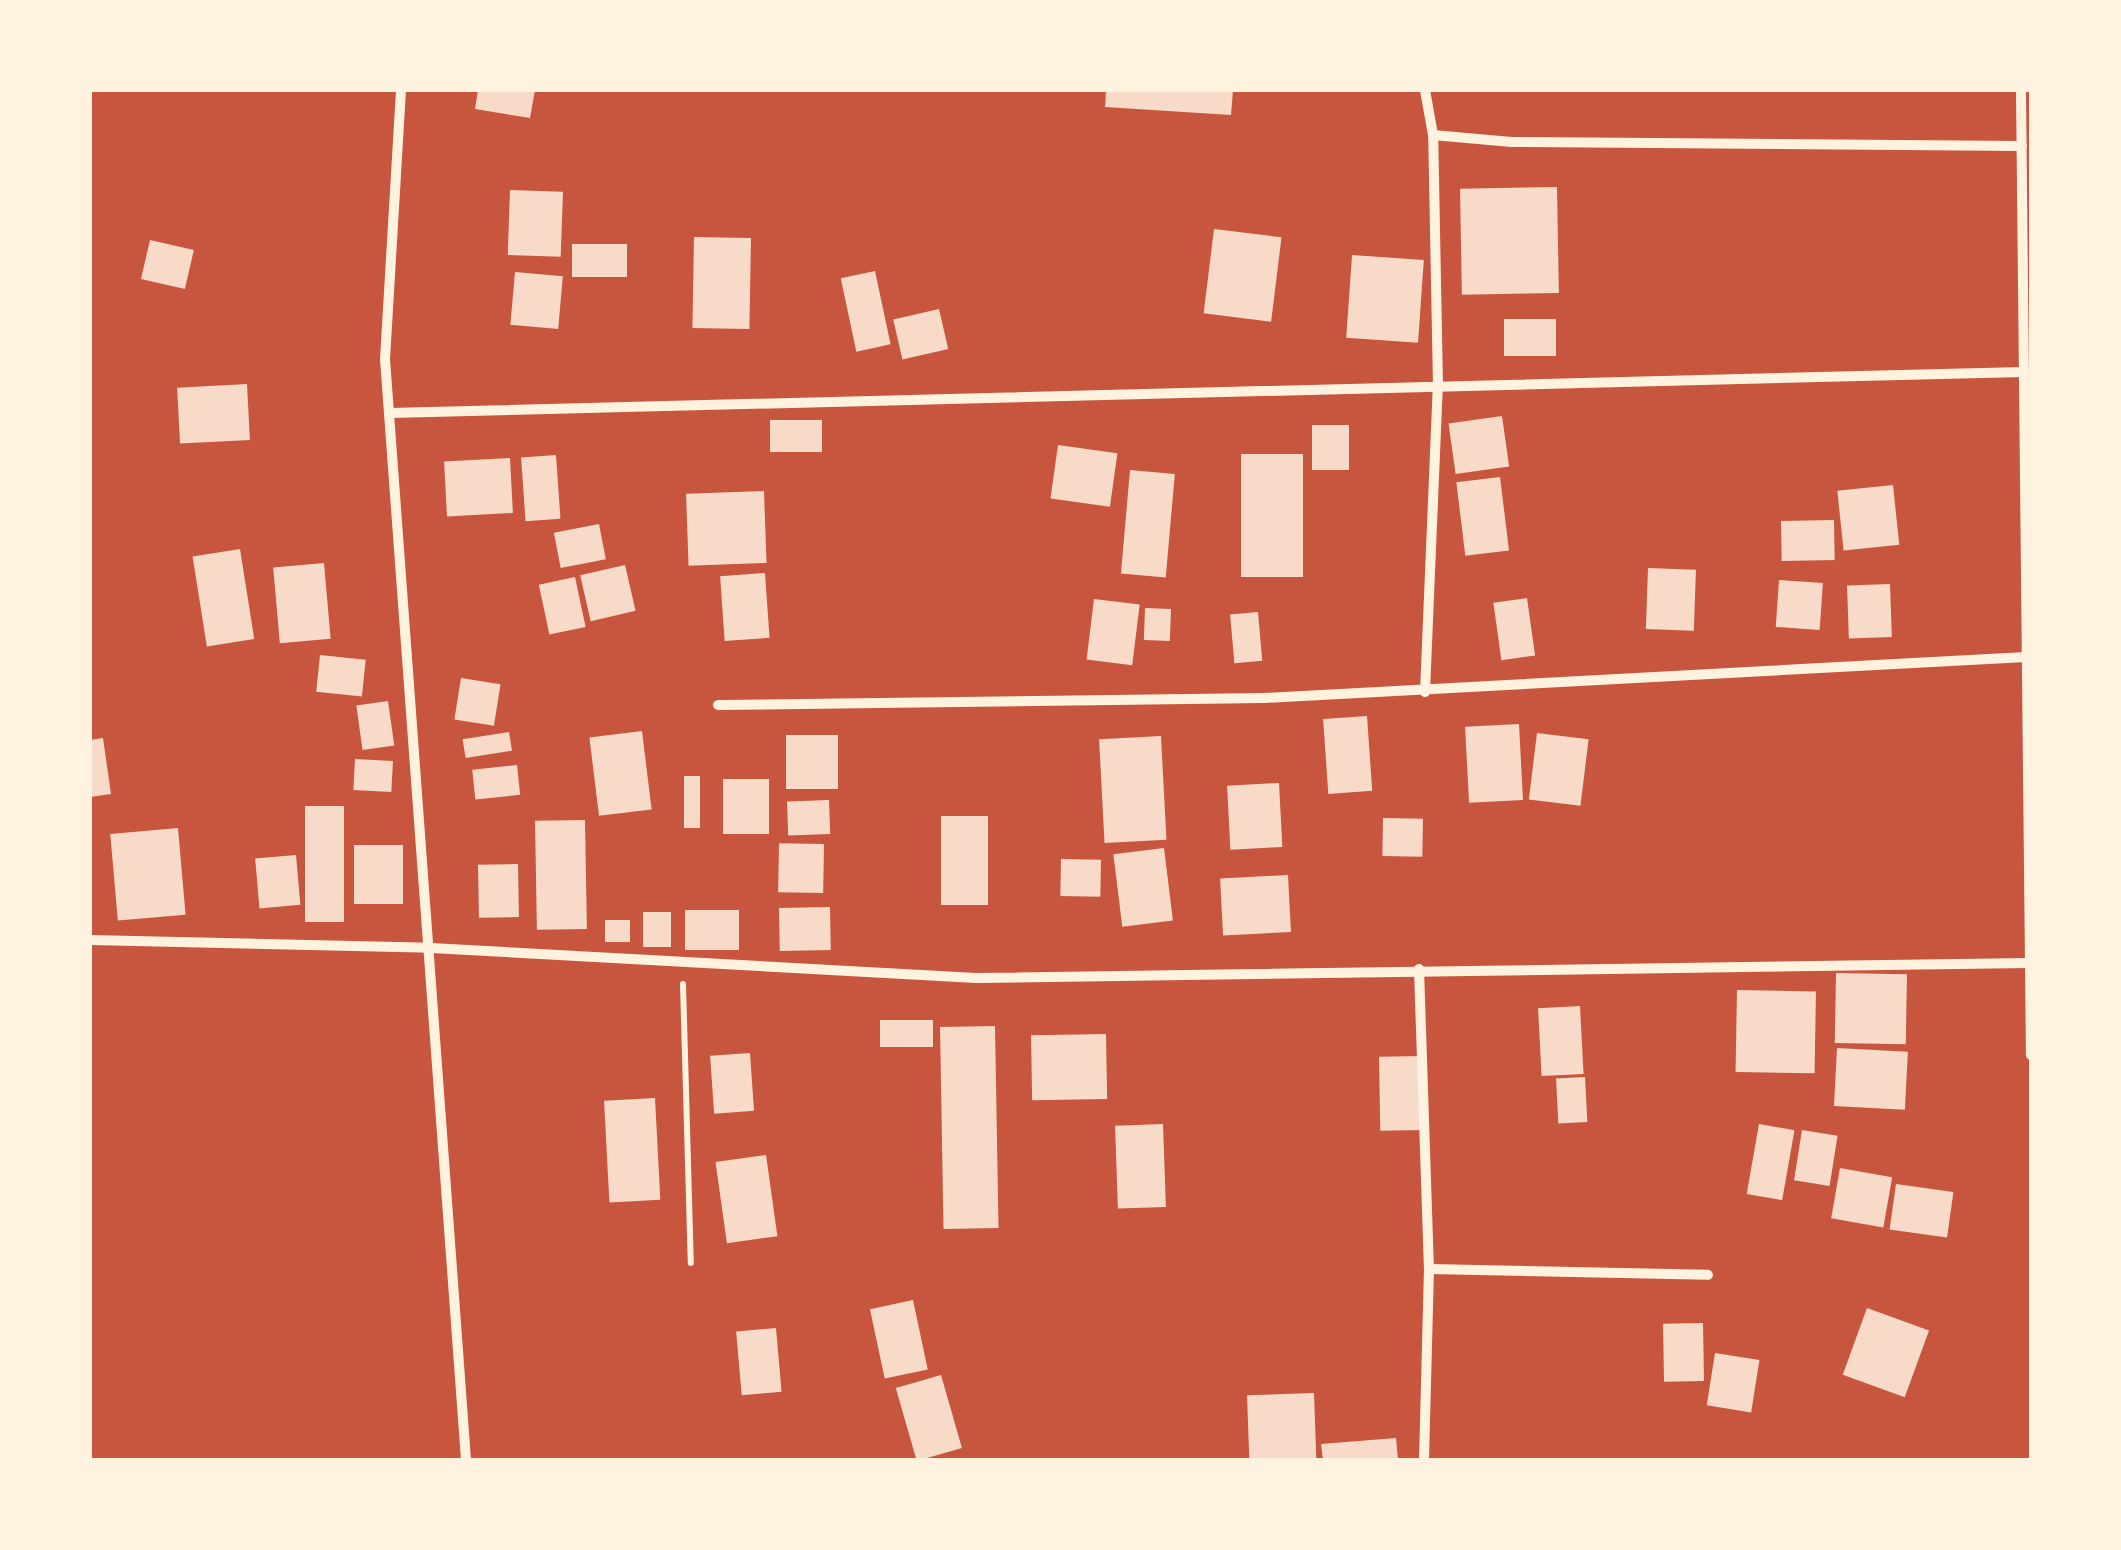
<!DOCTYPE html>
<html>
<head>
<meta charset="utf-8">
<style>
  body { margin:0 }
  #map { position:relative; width:2121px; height:1550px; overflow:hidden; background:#c8553d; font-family:"Nunito Sans",sans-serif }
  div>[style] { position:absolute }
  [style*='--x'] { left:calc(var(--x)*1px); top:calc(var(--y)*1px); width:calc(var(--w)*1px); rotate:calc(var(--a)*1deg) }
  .building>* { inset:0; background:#f7dbc8; transform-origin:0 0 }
  .path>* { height:6px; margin:-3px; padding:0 3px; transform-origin:3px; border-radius:3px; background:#fff3e0 }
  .minor>* { height:10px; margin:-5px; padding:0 5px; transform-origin:5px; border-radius:5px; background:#fff3e0 }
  span { translate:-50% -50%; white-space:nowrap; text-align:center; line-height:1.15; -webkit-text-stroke:10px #fff3e0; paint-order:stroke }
  .frame { position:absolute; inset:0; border:92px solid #fff3e0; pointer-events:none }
</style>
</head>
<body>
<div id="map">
  <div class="building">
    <div style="clip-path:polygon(478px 90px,535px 90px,530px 118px,475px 109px)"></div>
    <div style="clip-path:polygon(1106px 90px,1233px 90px,1231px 115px,1105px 107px)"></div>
    <div style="left:1557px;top:187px;width:106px;height:97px;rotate:89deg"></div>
    <div style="left:510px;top:190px;width:53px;height:65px;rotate:2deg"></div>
    <div style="left:1214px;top:229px;width:68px;height:85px;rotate:7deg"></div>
    <div style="left:694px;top:237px;width:57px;height:91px;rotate:1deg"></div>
    <div style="left:150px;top:240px;width:45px;height:40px;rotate:13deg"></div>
    <div style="left:572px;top:244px;width:55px;height:33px"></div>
    <div style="left:1352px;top:255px;width:72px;height:83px;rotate:4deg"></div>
    <div style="left:875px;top:271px;width:75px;height:35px;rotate:78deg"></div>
    <div style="left:515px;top:272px;width:48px;height:53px;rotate:5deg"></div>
    <div style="left:939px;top:309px;width:41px;height:47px;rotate:77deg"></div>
    <div style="left:1556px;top:319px;width:37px;height:52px;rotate:90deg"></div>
    <div style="left:247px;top:384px;width:56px;height:70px;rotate:87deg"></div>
    <div style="left:1502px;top:416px;width:51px;height:54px;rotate:82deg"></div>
    <div style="left:770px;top:420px;width:52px;height:32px"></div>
    <div style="left:1312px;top:425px;width:37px;height:45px"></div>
    <div style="left:1058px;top:445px;width:60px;height:54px;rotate:8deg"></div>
    <div style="left:1303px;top:454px;width:123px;height:62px;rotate:90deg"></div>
    <div style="left:556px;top:455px;width:64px;height:35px;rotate:86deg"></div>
    <div style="left:510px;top:458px;width:55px;height:66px;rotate:87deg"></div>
    <div style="left:1130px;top:470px;width:45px;height:104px;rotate:5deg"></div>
    <div style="left:1500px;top:477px;width:74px;height:44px;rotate:83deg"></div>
    <div style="left:1893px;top:485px;width:60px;height:56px;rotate:84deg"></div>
    <div style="left:764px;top:491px;width:72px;height:78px;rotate:88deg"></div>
    <div style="left:1834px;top:520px;width:40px;height:53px;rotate:89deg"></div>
    <div style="left:599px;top:524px;width:36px;height:46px;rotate:79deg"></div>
    <div style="left:240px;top:549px;width:91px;height:48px;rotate:81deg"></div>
    <div style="left:324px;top:563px;width:76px;height:51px;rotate:85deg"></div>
    <div style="left:625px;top:565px;width:47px;height:46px;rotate:77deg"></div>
    <div style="left:1648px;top:568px;width:48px;height:61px;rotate:2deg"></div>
    <div style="left:765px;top:573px;width:65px;height:45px;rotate:86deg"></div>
    <div style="left:575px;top:577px;width:51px;height:37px;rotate:78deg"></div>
    <div style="left:1779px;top:580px;width:44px;height:47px;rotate:4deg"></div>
    <div style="left:1890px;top:584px;width:53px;height:43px;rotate:88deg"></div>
    <div style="left:1527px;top:598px;width:58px;height:34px;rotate:82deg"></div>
    <div style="left:1094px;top:599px;width:46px;height:61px;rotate:7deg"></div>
    <div style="left:1145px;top:608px;width:26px;height:32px;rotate:2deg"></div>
    <div style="left:1258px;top:612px;width:49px;height:28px;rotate:85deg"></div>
    <div style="left:320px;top:655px;width:46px;height:37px;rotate:6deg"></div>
    <div style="left:461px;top:678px;width:40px;height:42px;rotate:9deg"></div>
    <div style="left:388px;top:701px;width:45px;height:32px;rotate:82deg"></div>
    <div style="left:1367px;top:716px;width:75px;height:44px;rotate:86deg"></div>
    <div style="left:1519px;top:724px;width:76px;height:54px;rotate:87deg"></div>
    <div style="left:642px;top:731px;width:79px;height:53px;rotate:83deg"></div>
    <div style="left:509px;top:732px;width:19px;height:47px;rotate:81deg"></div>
    <div style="left:1537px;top:733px;width:52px;height:67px;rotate:7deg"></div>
    <div style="left:838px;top:735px;width:54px;height:52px;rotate:90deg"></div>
    <div style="left:1161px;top:736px;width:104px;height:62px;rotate:87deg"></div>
    <div style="clip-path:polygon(103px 738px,111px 794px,90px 797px,90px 740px)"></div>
    <div style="left:355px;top:759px;width:38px;height:31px;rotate:3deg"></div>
    <div style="left:517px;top:765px;width:30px;height:45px;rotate:84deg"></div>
    <div style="left:684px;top:776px;width:16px;height:52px"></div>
    <div style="left:723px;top:779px;width:46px;height:55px"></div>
    <div style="left:1279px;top:783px;width:64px;height:52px;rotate:87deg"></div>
    <div style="left:829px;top:800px;width:34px;height:42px;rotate:88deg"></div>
    <div style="left:305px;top:806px;width:39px;height:116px"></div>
    <div style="left:941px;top:816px;width:47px;height:89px"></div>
    <div style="left:1383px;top:818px;width:40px;height:38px;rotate:1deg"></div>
    <div style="left:585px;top:820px;width:109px;height:50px;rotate:89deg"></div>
    <div style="left:178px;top:828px;width:87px;height:68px;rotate:85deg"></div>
    <div style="left:824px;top:844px;width:49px;height:45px;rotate:91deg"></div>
    <div style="left:354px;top:845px;width:49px;height:59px"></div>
    <div style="left:1164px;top:848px;width:73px;height:51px;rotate:83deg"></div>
    <div style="left:296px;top:855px;width:50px;height:41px;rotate:85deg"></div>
    <div style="left:1061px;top:859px;width:40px;height:37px;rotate:1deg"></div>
    <div style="left:518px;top:864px;width:53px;height:40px;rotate:89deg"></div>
    <div style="left:1288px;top:875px;width:57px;height:68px;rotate:87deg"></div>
    <div style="left:830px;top:907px;width:43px;height:51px;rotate:89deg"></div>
    <div style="left:739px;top:910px;width:40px;height:54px;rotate:90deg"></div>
    <div style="left:643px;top:912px;width:28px;height:35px"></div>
    <div style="left:605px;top:920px;width:25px;height:22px"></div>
    <div style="left:1836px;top:973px;width:71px;height:70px;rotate:1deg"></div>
    <div style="left:1737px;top:990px;width:79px;height:82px;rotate:1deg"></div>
    <div style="left:1580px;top:1006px;width:68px;height:42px;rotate:87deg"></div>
    <div style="left:933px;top:1020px;width:27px;height:53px;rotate:90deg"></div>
    <div style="left:995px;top:1026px;width:202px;height:55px;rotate:89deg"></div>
    <div style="left:1106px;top:1034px;width:65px;height:75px;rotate:89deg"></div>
    <div style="left:1837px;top:1048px;width:71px;height:58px;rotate:3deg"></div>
    <div style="left:750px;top:1053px;width:58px;height:40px;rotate:86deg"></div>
    <div style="left:1423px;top:1056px;width:74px;height:44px;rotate:89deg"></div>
    <div style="left:1585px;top:1077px;width:45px;height:29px;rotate:87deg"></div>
    <div style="left:655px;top:1098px;width:102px;height:51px;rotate:87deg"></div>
    <div style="left:1163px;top:1124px;width:83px;height:48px;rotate:88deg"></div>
    <div style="left:1759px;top:1124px;width:36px;height:71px;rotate:10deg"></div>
    <div style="left:1802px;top:1130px;width:36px;height:51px;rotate:9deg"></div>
    <div style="left:766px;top:1155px;width:82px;height:51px;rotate:82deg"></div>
    <div style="left:1840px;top:1168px;width:53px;height:51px;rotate:10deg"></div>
    <div style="left:1896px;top:1184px;width:58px;height:46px;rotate:8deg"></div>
    <div style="left:913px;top:1300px;width:71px;height:44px;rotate:78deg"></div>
    <div style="left:1867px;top:1308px;width:66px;height:71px;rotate:20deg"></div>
    <div style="left:1703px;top:1323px;width:58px;height:40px;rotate:89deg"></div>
    <div style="left:776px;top:1328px;width:64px;height:40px;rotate:85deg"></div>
    <div style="left:1715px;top:1353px;width:45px;height:53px;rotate:9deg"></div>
    <div style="left:941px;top:1375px;width:76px;height:47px;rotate:74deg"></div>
    <div style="left:1314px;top:1393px;width:67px;height:67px;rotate:88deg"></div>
    <div style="clip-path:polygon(1396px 1438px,1398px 1460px,1323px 1460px,1321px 1444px)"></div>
  </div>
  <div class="path">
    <div style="--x:683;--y:984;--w:279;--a:88.4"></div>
  </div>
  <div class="minor">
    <div style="--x:401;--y:90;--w:269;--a:93.4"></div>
    <div style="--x:385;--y:359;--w:1104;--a:85.79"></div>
    <div style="--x:2021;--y:90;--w:965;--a:89.41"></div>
    <div style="--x:1433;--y:135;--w:79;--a:5.1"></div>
    <div style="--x:1512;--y:142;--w:510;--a:0.45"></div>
    <div style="--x:390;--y:413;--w:1634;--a:-1.44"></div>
    <div style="--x:1425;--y:692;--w:306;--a:-87.6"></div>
    <div style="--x:1438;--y:386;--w:251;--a:-91.1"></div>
    <div style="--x:1433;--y:135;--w:46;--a:-100.1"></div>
    <div style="--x:718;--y:705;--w:546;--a:-0.73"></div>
    <div style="--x:1264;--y:698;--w:763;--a:-3.08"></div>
    <div style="--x:90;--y:940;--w:341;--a:1.3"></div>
    <div style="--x:431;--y:948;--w:546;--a:3.15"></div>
    <div style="--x:976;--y:978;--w:1053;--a:-0.82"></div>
    <div style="--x:1419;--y:969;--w:300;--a:88.1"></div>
    <div style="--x:1429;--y:1269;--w:191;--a:91.5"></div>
    <div style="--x:1429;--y:1269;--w:279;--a:1.2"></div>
  </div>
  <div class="frame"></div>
</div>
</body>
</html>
